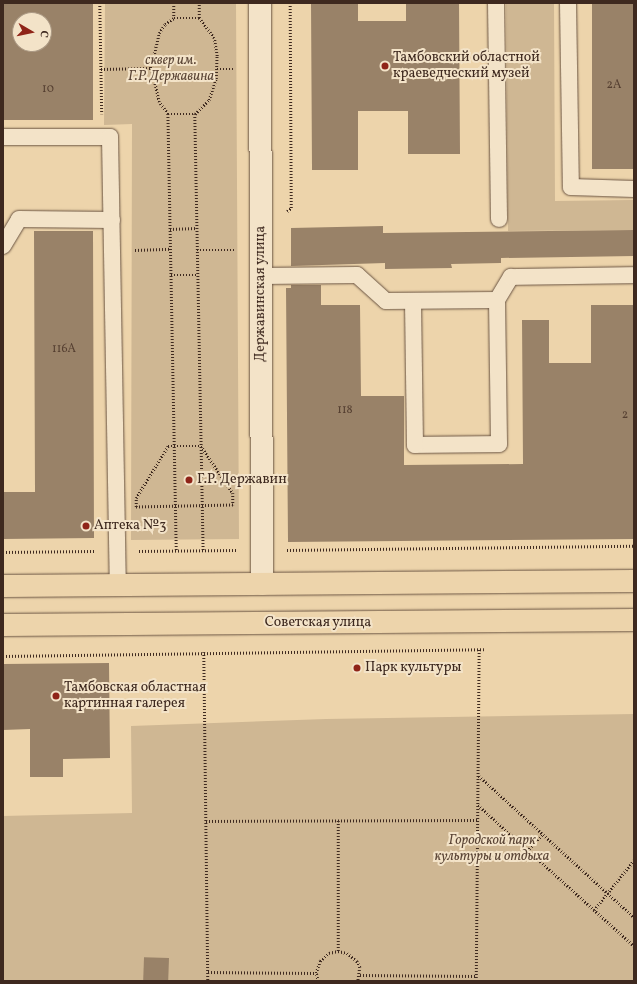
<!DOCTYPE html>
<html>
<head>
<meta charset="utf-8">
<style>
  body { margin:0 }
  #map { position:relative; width:637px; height:984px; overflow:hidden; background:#edd4ab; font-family:Vollkorn,serif }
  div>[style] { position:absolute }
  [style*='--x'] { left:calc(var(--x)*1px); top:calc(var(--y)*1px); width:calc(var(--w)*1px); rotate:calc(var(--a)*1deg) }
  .green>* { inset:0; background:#cfb793 }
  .building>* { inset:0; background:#998268; transform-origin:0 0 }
  .path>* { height:2.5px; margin-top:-1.25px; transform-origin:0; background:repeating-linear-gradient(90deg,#3e291f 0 1px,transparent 0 3px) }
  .roads { filter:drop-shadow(0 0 1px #6a5442) drop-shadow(0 0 1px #6a5442) }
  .service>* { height:16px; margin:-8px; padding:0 8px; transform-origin:8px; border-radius:8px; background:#f3e3c8 }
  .minor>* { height:22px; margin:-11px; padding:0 11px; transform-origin:11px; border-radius:11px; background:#f3e3c8 }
  .primary>* { height:22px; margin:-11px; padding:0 11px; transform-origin:11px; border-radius:11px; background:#edd4ab }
  .dots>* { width:11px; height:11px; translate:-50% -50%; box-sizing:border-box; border:2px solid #f3e3c8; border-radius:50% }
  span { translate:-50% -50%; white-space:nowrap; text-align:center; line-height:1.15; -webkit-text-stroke:4px #f3e3c8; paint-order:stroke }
  .number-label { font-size:12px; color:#553f31 }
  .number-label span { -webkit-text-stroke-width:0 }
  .poi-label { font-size:14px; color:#3e291f }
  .left { translate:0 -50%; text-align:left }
  .park-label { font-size:14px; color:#5b4536; font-style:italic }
  .street-label { font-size:14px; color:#3e291f }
  .frame { position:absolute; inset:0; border:4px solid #3e291f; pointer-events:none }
  .north { position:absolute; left:12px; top:12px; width:40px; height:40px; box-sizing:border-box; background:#f3e3c8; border:1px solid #ab9984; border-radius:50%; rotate:99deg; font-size:11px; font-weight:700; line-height:16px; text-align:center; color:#3e291f }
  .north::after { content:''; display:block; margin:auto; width:14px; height:18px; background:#8f2418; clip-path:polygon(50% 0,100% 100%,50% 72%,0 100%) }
</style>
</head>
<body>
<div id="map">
  <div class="green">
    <div style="clip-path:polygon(105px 3px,236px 3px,239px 539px,131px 540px,132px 124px,104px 125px)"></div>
    <div style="clip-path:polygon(506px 3px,554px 3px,555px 201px,634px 200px,634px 230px,508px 231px)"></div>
    <div style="clip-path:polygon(634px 714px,634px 981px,3px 981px,3px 816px,132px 813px,131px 726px,326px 719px)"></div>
  </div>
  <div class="building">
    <div style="clip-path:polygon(evenodd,4px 3px,93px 3px,93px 120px,4px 120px,4px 3px,20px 20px,44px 20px,44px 44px,20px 44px,20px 20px)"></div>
    <div style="clip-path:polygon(311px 3px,358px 3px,358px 21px,406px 21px,406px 3px,459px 3px,460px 154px,408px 154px,408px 111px,358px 111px,358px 170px,312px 170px)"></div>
    <div style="left:592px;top:3px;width:42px;height:166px"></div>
    <div style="clip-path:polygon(383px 226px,383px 233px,634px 230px,634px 256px,501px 258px,501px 263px,451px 264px,452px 268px,385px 269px,385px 263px,291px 266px,291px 228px)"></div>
    <div style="clip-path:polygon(34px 231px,93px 231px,94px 538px,3px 539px,3px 492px,35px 492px)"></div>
    <div style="clip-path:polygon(291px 285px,321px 285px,321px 305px,360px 305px,361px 396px,404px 396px,404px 465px,523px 464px,522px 320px,549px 320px,549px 363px,591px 363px,591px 305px,634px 305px,634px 539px,288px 542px,286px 288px,291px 288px)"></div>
    <div style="clip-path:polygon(109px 663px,110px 758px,63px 759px,63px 777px,30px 777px,30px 729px,3px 730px,3px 664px)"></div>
    <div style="left:169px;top:958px;width:23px;height:25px;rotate:92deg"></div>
  </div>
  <div class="path">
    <div style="--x:100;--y:3;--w:111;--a:89"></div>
    <div style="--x:174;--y:3;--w:15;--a:90"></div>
    <div style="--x:101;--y:69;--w:50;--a:-1.1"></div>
    <div style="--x:217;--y:69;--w:17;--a:0"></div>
    <div style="--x:168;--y:114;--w:27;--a:0"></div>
    <div style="--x:195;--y:114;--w:20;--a:-45"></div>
    <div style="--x:209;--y:100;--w:22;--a:-72"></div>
    <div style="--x:216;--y:79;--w:23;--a:-88"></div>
    <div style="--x:217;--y:56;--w:18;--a:-99"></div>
    <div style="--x:214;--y:38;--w:25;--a:-127"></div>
    <div style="--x:199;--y:18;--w:15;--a:-90"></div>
    <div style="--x:195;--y:114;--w:436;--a:88.9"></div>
    <div style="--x:287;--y:211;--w:5;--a:-37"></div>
    <div style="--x:291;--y:208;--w:205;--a:-90.3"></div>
    <div style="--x:170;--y:229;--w:27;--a:-2"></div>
    <div style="--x:135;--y:250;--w:36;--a:-2"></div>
    <div style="--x:197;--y:250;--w:39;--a:0"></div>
    <div style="--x:171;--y:275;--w:27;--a:0"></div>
    <div style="--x:168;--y:446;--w:33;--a:0"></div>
    <div style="--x:201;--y:446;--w:57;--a:55.8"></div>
    <div style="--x:233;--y:493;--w:12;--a:90"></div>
    <div style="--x:233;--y:505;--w:97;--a:178.8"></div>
    <div style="--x:136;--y:507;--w:9;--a:-90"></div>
    <div style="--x:136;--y:498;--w:61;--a:-58.4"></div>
    <div style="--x:176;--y:550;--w:436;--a:-91.1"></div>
    <div style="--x:168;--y:114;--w:15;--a:-127"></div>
    <div style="--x:159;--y:102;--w:35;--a:-103"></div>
    <div style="--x:151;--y:68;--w:36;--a:-77"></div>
    <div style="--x:159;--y:33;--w:11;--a:-56"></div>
    <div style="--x:165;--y:24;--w:11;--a:-34"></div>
    <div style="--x:174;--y:18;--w:25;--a:0"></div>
    <div style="--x:287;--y:550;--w:347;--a:-0.7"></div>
    <div style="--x:139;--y:551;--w:97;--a:-0.6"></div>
    <div style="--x:3;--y:552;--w:91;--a:-0.6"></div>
    <div style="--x:204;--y:652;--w:329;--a:89.3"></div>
    <div style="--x:3;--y:656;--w:481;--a:-0.8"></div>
    <div style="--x:479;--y:776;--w:210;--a:42.3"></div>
    <div style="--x:478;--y:805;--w:210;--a:42.1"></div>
    <div style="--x:206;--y:821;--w:272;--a:-0.2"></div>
    <div style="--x:527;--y:851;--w:22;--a:-47"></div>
    <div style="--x:594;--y:910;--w:64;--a:-51.3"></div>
    <div style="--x:338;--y:951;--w:132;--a:-90"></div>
    <div style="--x:208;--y:972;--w:108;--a:0.5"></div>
    <div style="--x:360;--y:975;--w:116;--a:0.5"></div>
    <div style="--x:318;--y:981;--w:8;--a:-104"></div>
    <div style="--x:316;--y:973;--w:13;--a:-72"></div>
    <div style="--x:320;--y:961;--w:12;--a:-42"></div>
    <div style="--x:329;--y:953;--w:9;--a:-13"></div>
    <div style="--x:338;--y:951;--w:9;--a:13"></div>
    <div style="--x:347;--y:953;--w:13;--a:39"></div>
    <div style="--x:357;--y:961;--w:7;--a:63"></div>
    <div style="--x:360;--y:967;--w:14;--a:98"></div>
    <div style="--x:476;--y:981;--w:332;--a:-89.5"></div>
  </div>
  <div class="roads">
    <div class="service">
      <div style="--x:496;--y:3;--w:216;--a:89.2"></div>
      <div style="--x:568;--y:3;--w:184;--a:89.1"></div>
      <div style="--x:571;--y:187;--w:63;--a:1.8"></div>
      <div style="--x:3;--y:137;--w:107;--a:0"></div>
      <div style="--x:110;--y:137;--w:448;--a:89"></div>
      <div style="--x:3;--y:246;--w:31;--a:-59"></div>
      <div style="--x:19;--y:219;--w:93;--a:0.6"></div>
      <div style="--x:261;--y:276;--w:96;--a:-0.6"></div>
      <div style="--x:357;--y:275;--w:39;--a:42"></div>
      <div style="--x:386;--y:301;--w:111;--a:-0.5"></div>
      <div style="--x:497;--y:300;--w:144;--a:89.2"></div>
      <div style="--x:499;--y:444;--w:84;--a:179.3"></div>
      <div style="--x:415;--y:445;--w:144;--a:-90.8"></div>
      <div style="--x:497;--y:300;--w:27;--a:-59"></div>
      <div style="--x:511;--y:277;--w:123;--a:-0.9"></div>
    </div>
    <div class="minor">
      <div style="--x:260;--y:3;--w:581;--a:89.8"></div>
    </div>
    <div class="primary">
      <div style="--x:3;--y:586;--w:631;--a:-0.45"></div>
      <div style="--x:3;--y:625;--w:631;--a:-0.45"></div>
    </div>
  </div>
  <div class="dots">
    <div style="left:385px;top:66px;background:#8f2418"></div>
    <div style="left:189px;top:480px;background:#8f2418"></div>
    <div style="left:86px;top:526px;background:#8f2418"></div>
    <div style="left:357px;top:668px;background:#8f2418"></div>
    <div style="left:56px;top:696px;background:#8f2418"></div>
  </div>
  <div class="number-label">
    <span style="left:614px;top:86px">2А</span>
    <span style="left:48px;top:90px">10</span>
    <span style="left:64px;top:350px">116А</span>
    <span style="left:345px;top:411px">118</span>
    <span style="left:625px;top:416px">2</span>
  </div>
  <div class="poi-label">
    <span class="left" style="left:393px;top:66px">Тамбовский областной<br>краеведческий музей</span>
    <span class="left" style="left:197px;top:480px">Г.Р. Державин</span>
    <span class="left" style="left:94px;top:526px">Аптека №3</span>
    <span class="left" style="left:365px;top:668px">Парк культуры</span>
    <span class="left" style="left:64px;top:696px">Тамбовская областная<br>картинная галерея</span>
  </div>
  <div class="park-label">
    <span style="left:171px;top:69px">сквер им.<br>Г.Р. Державина</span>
    <span style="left:492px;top:849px">Городской парк<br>культуры и отдыха</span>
  </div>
  <div class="street-label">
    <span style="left:261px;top:294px;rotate:-90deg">Державинская улица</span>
    <span style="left:318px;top:623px">Советская улица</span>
  </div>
  <div class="frame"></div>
  <div class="north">С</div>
</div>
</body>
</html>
